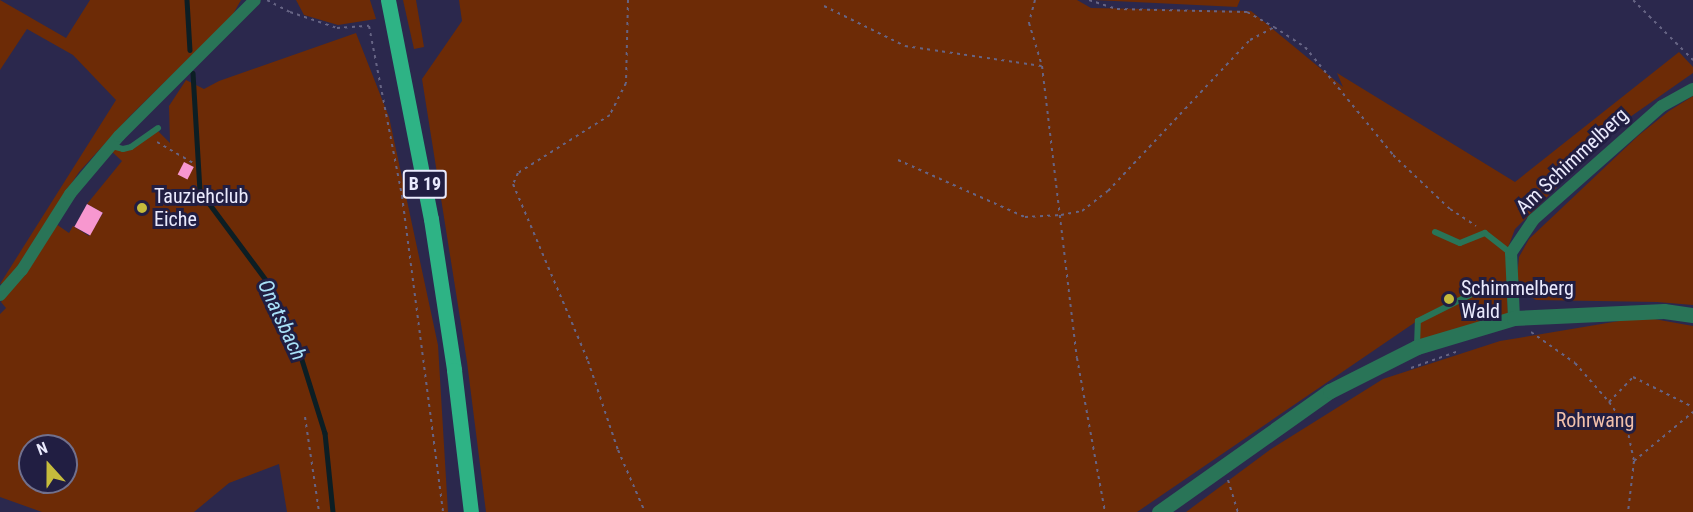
<!DOCTYPE html>
<html>
<head>
<meta charset="utf-8">
<style>
  body { margin:0 }
  #map { position:relative; width:1693px; height:512px; overflow:hidden; background:#2b284d; font-family:"Roboto Condensed",sans-serif }
  div>[style] { position:absolute }
  [style*='--x'] { left:calc(var(--x)*1px); top:calc(var(--y)*1px); width:calc(var(--w)*1px); rotate:calc(var(--a)*1deg) }
  .green>* { inset:0; background:#6d2b06 }
  .stream>* { height:4.5px; margin:-2.25px; padding:0 2.25px; transform-origin:2.25px; border-radius:2.25px; background:#0c1e24 }
  .building>* { inset:0; background:#f797cf; transform-origin:0 0 }
  .path>* { height:2px; margin-top:-1px; transform-origin:0; background:repeating-linear-gradient(90deg,#666484 0 3px,transparent 0 7.5px) }
  .service>* { height:6px; margin:-3px; padding:0 3px; transform-origin:3px; border-radius:3px; background:#297457 }
  .minor>* { height:12px; margin:-6px; padding:0 6px; transform-origin:6px; border-radius:6px; background:#297457 }
  .tertiary>* { height:15px; margin:-7.5px; padding:0 7.5px; transform-origin:7.5px; border-radius:7.5px; background:#297457 }
  .primary>* { height:15px; margin:-7.5px; padding:0 7.5px; transform-origin:7.5px; border-radius:7.5px; background:#2eb385 }
  .dots>* { width:16px; height:16px; translate:-50% -50%; box-sizing:border-box; border:3px solid #211e42; border-radius:50% }
  span { translate:-50% -50%; white-space:nowrap; text-align:center; line-height:1.15; -webkit-text-stroke:6px #211e42; paint-order:stroke }
  .shield-label span { padding:2px 4px; background:#211e42; border:2px solid; border-radius:4px; -webkit-text-stroke-width:0 }
  .shield-label { font-size:18px; color:#eaeafd; font-weight:700 }
  .street-label { font-size:20px; color:#eaeafd }
  .poi-label { font-size:20px; color:#eaeafd }
  .left { translate:0 -50%; text-align:left }
  .park-label { font-size:20px; color:#f2c0aa }
  .water-label { font-size:21px; color:#a9e1f8; font-style:italic }
  .north { position:absolute; left:18px; top:434px; width:60px; height:60px; box-sizing:border-box; background:#211e42; border:2px solid #71708d; border-radius:50%; rotate:339deg; font-size:16px; font-weight:700; line-height:24px; text-align:center; color:#eaeafd }
  .north::after { content:''; display:block; margin:auto; width:21px; height:27px; background:#c6bc3c; clip-path:polygon(50% 0,100% 100%,50% 72%,0 100%) }
</style>
</head>
<body>
<div id="map">
  <div class="green">
    <div style="clip-path:polygon(0 0,66px 38px,90px 0,241px 0,232px 16px,130px 116px,79px 172px,7px 282px,0 284px,116px 100px,73px 55px,27px 29px,0 70px)"></div>
    <div style="clip-path:polygon(296px 0,370px 0,376px 19px,338px 25px,304px 15px)"></div>
    <div style="clip-path:polygon(403px 0,416px 0,424px 47px,414px 49px)"></div>
    <div style="clip-path:polygon(459px 0,1077px 0,1091px 8px,1251px 11px,1343px 87px,1337px 73px,1515px 182px,1679px 52px,1693px 67px,1693px 73px,1620px 124px,1515px 229px,1506px 253px,1508px 316px,1417px 343px,1417px 321px,1137px 512px,486px 512px,467px 362px,422px 79px,462px 21px)"></div>
    <div style="clip-path:polygon(1094px 0,1240px 0,1237px 7px)"></div>
    <div style="clip-path:polygon(evenodd,356px 33px,389px 117px,438px 345px,448px 512px,287px 512px,279px 464px,229px 483px,194px 512px,42px 512px,0 497px,0 314px,6px 308px,1px 302px,30px 265px,56px 224px,69px 233px,73px 226px,89px 236px,103px 213px,87px 204px,122px 161px,109px 149px,132px 149px,157px 130px,170px 143px,169px 106px,186px 80px,204px 89px,219px 81px,356px 33px,30px 446px,66px 446px,66px 482px,30px 482px,30px 446px)"></div>
    <div style="clip-path:polygon(1693px 96px,1693px 305px,1657px 302px,1536px 300px,1525px 293px,1517px 277px,1519px 257px,1529px 239px,1639px 135px,1669px 111px)"></div>
    <div style="clip-path:polygon(1643px 317px,1693px 326px,1693px 512px,1186px 512px,1271px 449px,1383px 379px,1500px 341px)"></div>
  </div>
  <div class="stream">
    <div style="--x:187;--y:0;--w:50;--a:86.6"></div>
    <div style="--x:193;--y:73;--w:118;--a:86.6"></div>
    <div style="--x:200;--y:191;--w:116;--a:53.4"></div>
    <div style="--x:269;--y:284;--w:69;--a:65.3"></div>
    <div style="--x:298;--y:347;--w:90;--a:72.6"></div>
    <div style="--x:325;--y:433;--w:79;--a:84.2"></div>
  </div>
  <div class="building">
    <div style="left:184px;top:162px;width:11px;height:14px;rotate:27deg"></div>
    <div style="left:87px;top:204px;width:18px;height:26px;rotate:29deg"></div>
  </div>
  <div class="path">
    <div style="--x:267;--y:0;--w:26;--a:28"></div>
    <div style="--x:290;--y:12;--w:50;--a:18.8"></div>
    <div style="--x:337;--y:28;--w:32;--a:-4"></div>
    <div style="--x:369;--y:26;--w:173;--a:79"></div>
    <div style="--x:402;--y:196;--w:319;--a:82.6"></div>
    <div style="--x:628;--y:0;--w:83;--a:91.4"></div>
    <div style="--x:626;--y:83;--w:36;--a:117"></div>
    <div style="--x:610;--y:115;--w:109;--a:147.8"></div>
    <div style="--x:518;--y:173;--w:12;--a:114"></div>
    <div style="--x:513;--y:184;--w:192;--a:67"></div>
    <div style="--x:588;--y:361;--w:94;--a:71.4"></div>
    <div style="--x:618;--y:450;--w:68;--a:66.5"></div>
    <div style="--x:1035;--y:0;--w:24;--a:105"></div>
    <div style="--x:1029;--y:23;--w:45;--a:73.2"></div>
    <div style="--x:1089;--y:0;--w:29;--a:18"></div>
    <div style="--x:1117;--y:9;--w:130;--a:1.3"></div>
    <div style="--x:1247;--y:12;--w:31;--a:29"></div>
    <div style="--x:1274;--y:27;--w:37;--a:33"></div>
    <div style="--x:1305;--y:47;--w:139;--a:50.8"></div>
    <div style="--x:1393;--y:155;--w:79;--a:43.5"></div>
    <div style="--x:1450;--y:209;--w:31;--a:33"></div>
    <div style="--x:1633;--y:0;--w:85;--a:45"></div>
    <div style="--x:824;--y:6;--w:90;--a:26.3"></div>
    <div style="--x:905;--y:46;--w:138;--a:8.3"></div>
    <div style="--x:1042;--y:66;--w:294;--a:83.2"></div>
    <div style="--x:1077;--y:358;--w:157;--a:79.7"></div>
    <div style="--x:157;--y:142;--w:44;--a:30.1"></div>
    <div style="--x:898;--y:160;--w:139;--a:24.2"></div>
    <div style="--x:1025;--y:217;--w:36;--a:-3"></div>
    <div style="--x:1061;--y:215;--w:21;--a:-11"></div>
    <div style="--x:1082;--y:211;--w:33;--a:-38"></div>
    <div style="--x:1108;--y:191;--w:207;--a:-46.8"></div>
    <div style="--x:1250;--y:40;--w:27;--a:-28"></div>
    <div style="--x:1531;--y:332;--w:54;--a:35.2"></div>
    <div style="--x:1575;--y:363;--w:52;--a:48.9"></div>
    <div style="--x:1609;--y:402;--w:32;--a:55"></div>
    <div style="--x:1627;--y:428;--w:34;--a:78"></div>
    <div style="--x:1634;--y:461;--w:51;--a:96.7"></div>
    <div style="--x:1411;--y:368;--w:48;--a:-19.6"></div>
    <div style="--x:1609;--y:402;--w:35;--a:-46"></div>
    <div style="--x:1633;--y:377;--w:67;--a:26.6"></div>
    <div style="--x:305;--y:417;--w:96;--a:81.6"></div>
    <div style="--x:1634;--y:461;--w:77;--a:-39.7"></div>
    <div style="--x:1228;--y:480;--w:34;--a:73"></div>
  </div>
  <div class="service">
    <div style="--x:112;--y:146;--w:11;--a:15"></div>
    <div style="--x:123;--y:149;--w:8;--a:-14"></div>
    <div style="--x:131;--y:147;--w:33;--a:-35"></div>
    <div style="--x:1435;--y:232;--w:27;--a:24"></div>
    <div style="--x:1460;--y:243;--w:27;--a:-22"></div>
    <div style="--x:1485;--y:233;--w:33;--a:38"></div>
    <div style="--x:1417;--y:346;--w:25;--a:-88"></div>
    <div style="--x:1418;--y:321;--w:63;--a:-26.6"></div>
    <div style="--x:1474;--y:293;--w:38;--a:-12"></div>
  </div>
  <div class="minor">
    <div style="--x:0;--y:295;--w:33;--a:-49"></div>
    <div style="--x:22;--y:270;--w:90;--a:-57.7"></div>
    <div style="--x:70;--y:194;--w:76;--a:-49.8"></div>
    <div style="--x:119;--y:136;--w:192;--a:-45"></div>
    <div style="--x:1514;--y:318;--w:65;--a:-92.6"></div>
    <div style="--x:1511;--y:253;--w:40;--a:-56"></div>
    <div style="--x:1533;--y:220;--w:172;--a:-41.5"></div>
    <div style="--x:1662;--y:106;--w:35;--a:-29"></div>
  </div>
  <div class="tertiary">
    <div style="--x:1159;--y:512;--w:209;--a:-35.3"></div>
    <div style="--x:1330;--y:391;--w:97;--a:-26.8"></div>
    <div style="--x:1417;--y:347;--w:101;--a:-16.6"></div>
    <div style="--x:1514;--y:318;--w:150;--a:-2.7"></div>
    <div style="--x:1664;--y:311;--w:29;--a:8"></div>
  </div>
  <div class="primary">
    <div style="--x:388;--y:0;--w:223;--a:78.9"></div>
    <div style="--x:431;--y:219;--w:153;--a:81.3"></div>
    <div style="--x:454;--y:370;--w:143;--a:83.2"></div>
  </div>
  <div class="dots">
    <div style="left:142px;top:208px;background:#c6bc3c"></div>
    <div style="left:1449px;top:299px;background:#c6bc3c"></div>
  </div>
  <div class="shield-label">
    <span style="left:425px;top:184px">B 19</span>
  </div>
  <div class="street-label">
    <span style="left:1572px;top:161px;rotate:-43deg">Am Schimmelberg</span>
  </div>
  <div class="poi-label">
    <span class="left" style="left:154px;top:208px">Tauziehclub<br>Eiche</span>
    <span class="left" style="left:1461px;top:300px">Schimmelberg<br>Wald</span>
  </div>
  <div class="park-label">
    <span style="left:1595px;top:420px">Rohrwang</span>
  </div>
  <div class="water-label">
    <span style="left:282px;top:320px;rotate:65deg">Onatsbach</span>
  </div>
  <div class="north">N</div>
</div>
</body>
</html>
